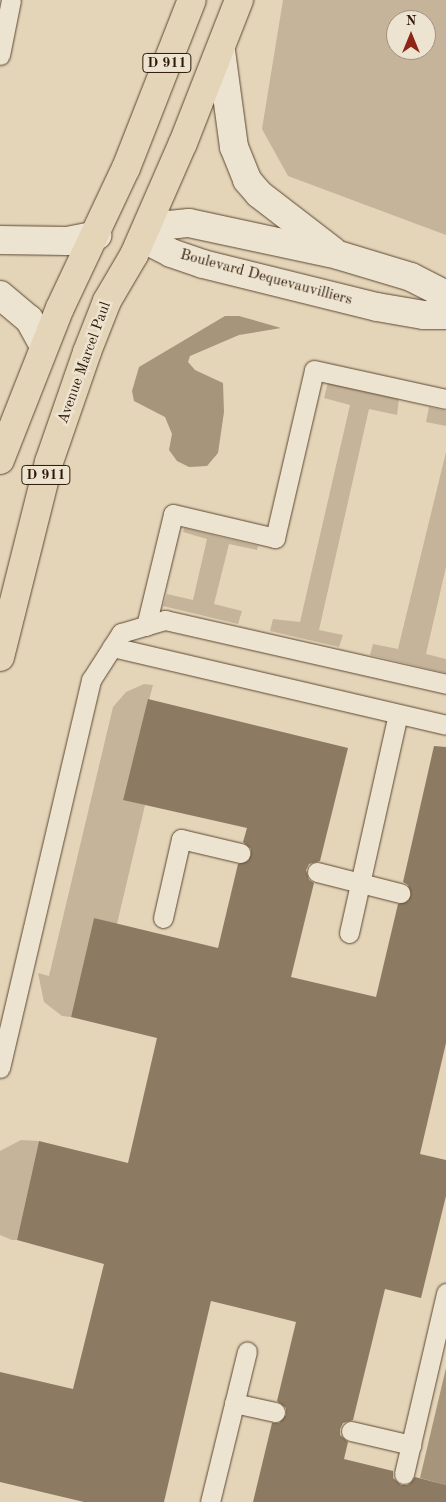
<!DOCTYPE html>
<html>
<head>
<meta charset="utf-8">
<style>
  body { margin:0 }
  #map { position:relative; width:446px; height:1502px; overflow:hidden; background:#e4d4b8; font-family:"Old Standard TT",serif }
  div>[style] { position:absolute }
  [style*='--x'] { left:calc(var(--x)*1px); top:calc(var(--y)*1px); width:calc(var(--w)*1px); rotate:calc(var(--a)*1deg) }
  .green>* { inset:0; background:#c5b499 }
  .water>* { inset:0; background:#a6947b }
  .building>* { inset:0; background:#8d7a62 }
  .roads { filter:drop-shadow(0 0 1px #5c4831) drop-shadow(0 0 1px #5c4831) }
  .lane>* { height:19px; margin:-9.5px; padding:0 9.5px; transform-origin:9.5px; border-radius:9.5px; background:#ede3d1 }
  .street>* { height:28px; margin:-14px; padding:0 14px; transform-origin:14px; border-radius:14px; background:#ede3d1 }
  .secondary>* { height:28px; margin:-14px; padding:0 14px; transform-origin:14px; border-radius:14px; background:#ede3d1 }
  .primary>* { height:28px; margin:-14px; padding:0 14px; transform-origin:14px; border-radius:14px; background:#e4d4b8 }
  span { translate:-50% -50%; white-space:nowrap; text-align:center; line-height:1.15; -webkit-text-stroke:5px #ede3d1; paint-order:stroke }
  .shield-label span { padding:1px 4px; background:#ede3d1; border:1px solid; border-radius:4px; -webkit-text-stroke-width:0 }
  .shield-label { font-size:14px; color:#2e1904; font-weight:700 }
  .street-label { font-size:15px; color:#2e1904 }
  .north { position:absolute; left:386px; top:10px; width:50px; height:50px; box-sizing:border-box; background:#ede3d1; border:1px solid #a1927f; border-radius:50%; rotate:0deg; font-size:14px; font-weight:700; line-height:20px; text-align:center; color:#2e1904 }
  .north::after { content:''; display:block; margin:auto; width:18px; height:22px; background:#8f2418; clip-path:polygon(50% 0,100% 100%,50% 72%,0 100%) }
</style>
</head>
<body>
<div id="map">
  <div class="green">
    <div style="clip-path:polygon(evenodd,283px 0,446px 0,446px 235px,288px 176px,262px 129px,283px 0,396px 20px,426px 20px,426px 50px,396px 50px,396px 20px)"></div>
    <div style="clip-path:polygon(328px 382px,399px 399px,397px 415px,369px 409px,319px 630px,343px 635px,339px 647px,270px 631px,273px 619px,300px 622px,350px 405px,324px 398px)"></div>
    <div style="clip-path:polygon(429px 407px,446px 411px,446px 426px,426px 422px)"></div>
    <div style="clip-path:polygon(446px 452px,446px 567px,426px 654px,446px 659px,446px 673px,370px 655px,373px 644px,398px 649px)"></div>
    <div style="clip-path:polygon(184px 528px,258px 546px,257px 550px,229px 544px,214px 604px,242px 611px,238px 624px,163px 606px,167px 594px,193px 600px,207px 539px,183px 532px)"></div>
    <div style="clip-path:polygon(144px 684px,153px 685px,123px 799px,145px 805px,117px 924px,94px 918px,71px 1017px,62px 1016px,44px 1002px,38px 973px,49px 976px,113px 707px,126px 692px)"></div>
    <div style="clip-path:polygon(21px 1140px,39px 1141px,17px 1240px,12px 1240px,0 1235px,0 1151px)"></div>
  </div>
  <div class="water">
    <div style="clip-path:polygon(225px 316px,239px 316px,281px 328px,239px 335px,190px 356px,188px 362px,195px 370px,223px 383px,224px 412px,218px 453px,207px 466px,189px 467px,177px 461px,169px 450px,172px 434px,165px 417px,134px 401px,132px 391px,139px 367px)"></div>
    <div style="clip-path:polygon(446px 1368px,446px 1485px,420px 1478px)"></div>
  </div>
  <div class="building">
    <div style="clip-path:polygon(148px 699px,348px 748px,320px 861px,309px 864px,306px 870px,309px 880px,314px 883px,291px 977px,376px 997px,398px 904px,408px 901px,411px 895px,408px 885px,403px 882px,434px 746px,446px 747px,446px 1043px,420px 1154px,446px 1160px,446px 1196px,421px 1298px,385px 1289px,353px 1420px,343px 1423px,340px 1429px,340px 1435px,348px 1442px,344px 1459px,393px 1471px,393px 1478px,401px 1485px,408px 1485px,415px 1477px,446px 1485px,446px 1502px,253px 1502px,272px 1423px,279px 1423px,286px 1415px,286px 1408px,277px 1401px,296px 1322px,211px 1301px,164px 1502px,84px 1502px,0 1482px,0 1372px,73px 1389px,104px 1264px,17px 1240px,39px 1141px,128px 1163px,157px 1038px,71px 1017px,94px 918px,218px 948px,238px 864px,248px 861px,251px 855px,251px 849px,243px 842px,247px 828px,123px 800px)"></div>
  </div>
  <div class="roads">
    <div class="lane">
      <div style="--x:0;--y:55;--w:56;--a:-78.7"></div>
      <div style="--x:146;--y:626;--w:115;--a:-76.4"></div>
      <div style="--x:173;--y:514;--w:105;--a:13.2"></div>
      <div style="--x:275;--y:538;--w:172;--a:-76.9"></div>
      <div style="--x:314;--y:370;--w:135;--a:12.4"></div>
      <div style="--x:112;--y:647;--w:343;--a:13.1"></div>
      <div style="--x:317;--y:872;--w:86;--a:14.2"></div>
      <div style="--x:163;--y:918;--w:81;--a:-77.2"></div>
      <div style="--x:181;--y:839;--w:61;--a:13.3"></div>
      <div style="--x:349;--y:933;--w:224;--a:-77.4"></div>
      <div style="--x:0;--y:1068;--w:399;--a:-76.8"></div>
      <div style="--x:91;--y:680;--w:56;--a:-57.4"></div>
      <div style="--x:121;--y:633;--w:46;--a:-16.5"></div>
      <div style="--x:165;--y:620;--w:288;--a:12.8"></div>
      <div style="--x:234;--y:1403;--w:42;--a:12.4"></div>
      <div style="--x:351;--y:1431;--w:62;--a:13.1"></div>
      <div style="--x:404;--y:1474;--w:186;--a:-76.9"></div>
      <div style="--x:210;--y:1502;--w:155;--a:-76.2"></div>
    </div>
    <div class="street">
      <div style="--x:0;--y:240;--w:67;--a:0.9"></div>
      <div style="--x:67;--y:241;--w:31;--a:-11"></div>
      <div style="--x:0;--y:295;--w:38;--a:40"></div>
      <div style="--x:29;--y:319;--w:31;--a:61"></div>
    </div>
    <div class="secondary">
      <div style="--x:221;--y:51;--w:97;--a:82.3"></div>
      <div style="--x:234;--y:147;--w:35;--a:68"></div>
      <div style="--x:247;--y:180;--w:18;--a:49"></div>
      <div style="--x:259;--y:194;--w:93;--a:37.6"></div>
      <div style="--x:142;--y:238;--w:30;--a:-26"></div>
      <div style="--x:169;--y:225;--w:20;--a:-6"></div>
      <div style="--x:189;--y:223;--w:152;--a:12.1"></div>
      <div style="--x:338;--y:255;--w:76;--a:16.8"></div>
      <div style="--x:411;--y:277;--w:39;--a:27"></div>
      <div style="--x:142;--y:238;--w:33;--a:27"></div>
      <div style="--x:171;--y:253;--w:34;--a:19"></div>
      <div style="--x:203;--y:264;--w:179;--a:13.9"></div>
      <div style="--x:377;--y:307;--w:48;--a:9.7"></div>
      <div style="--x:424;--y:315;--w:22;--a:0"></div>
    </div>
    <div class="primary">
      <div style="--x:0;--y:460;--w:163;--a:-68.5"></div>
      <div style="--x:60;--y:308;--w:155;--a:-64.8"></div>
      <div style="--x:126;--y:168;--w:180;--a:-68.6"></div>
      <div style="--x:0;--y:657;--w:201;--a:-75.9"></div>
      <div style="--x:49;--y:462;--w:116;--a:-70.9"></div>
      <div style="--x:87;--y:352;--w:55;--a:-68.6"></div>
      <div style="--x:107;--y:301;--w:53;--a:-59.6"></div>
      <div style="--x:134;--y:255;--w:122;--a:-66.4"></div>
      <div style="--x:183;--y:143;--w:154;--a:-68.6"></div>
    </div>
  </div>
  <div class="shield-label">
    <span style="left:167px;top:63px">D 911</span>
    <span style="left:46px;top:475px">D 911</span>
  </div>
  <div class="street-label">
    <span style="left:266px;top:278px;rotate:15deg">Boulevard Dequevauvilliers</span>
    <span style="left:85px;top:363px;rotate:-70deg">Avenue Marcel Paul</span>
  </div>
  <div class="north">N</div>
</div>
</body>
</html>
